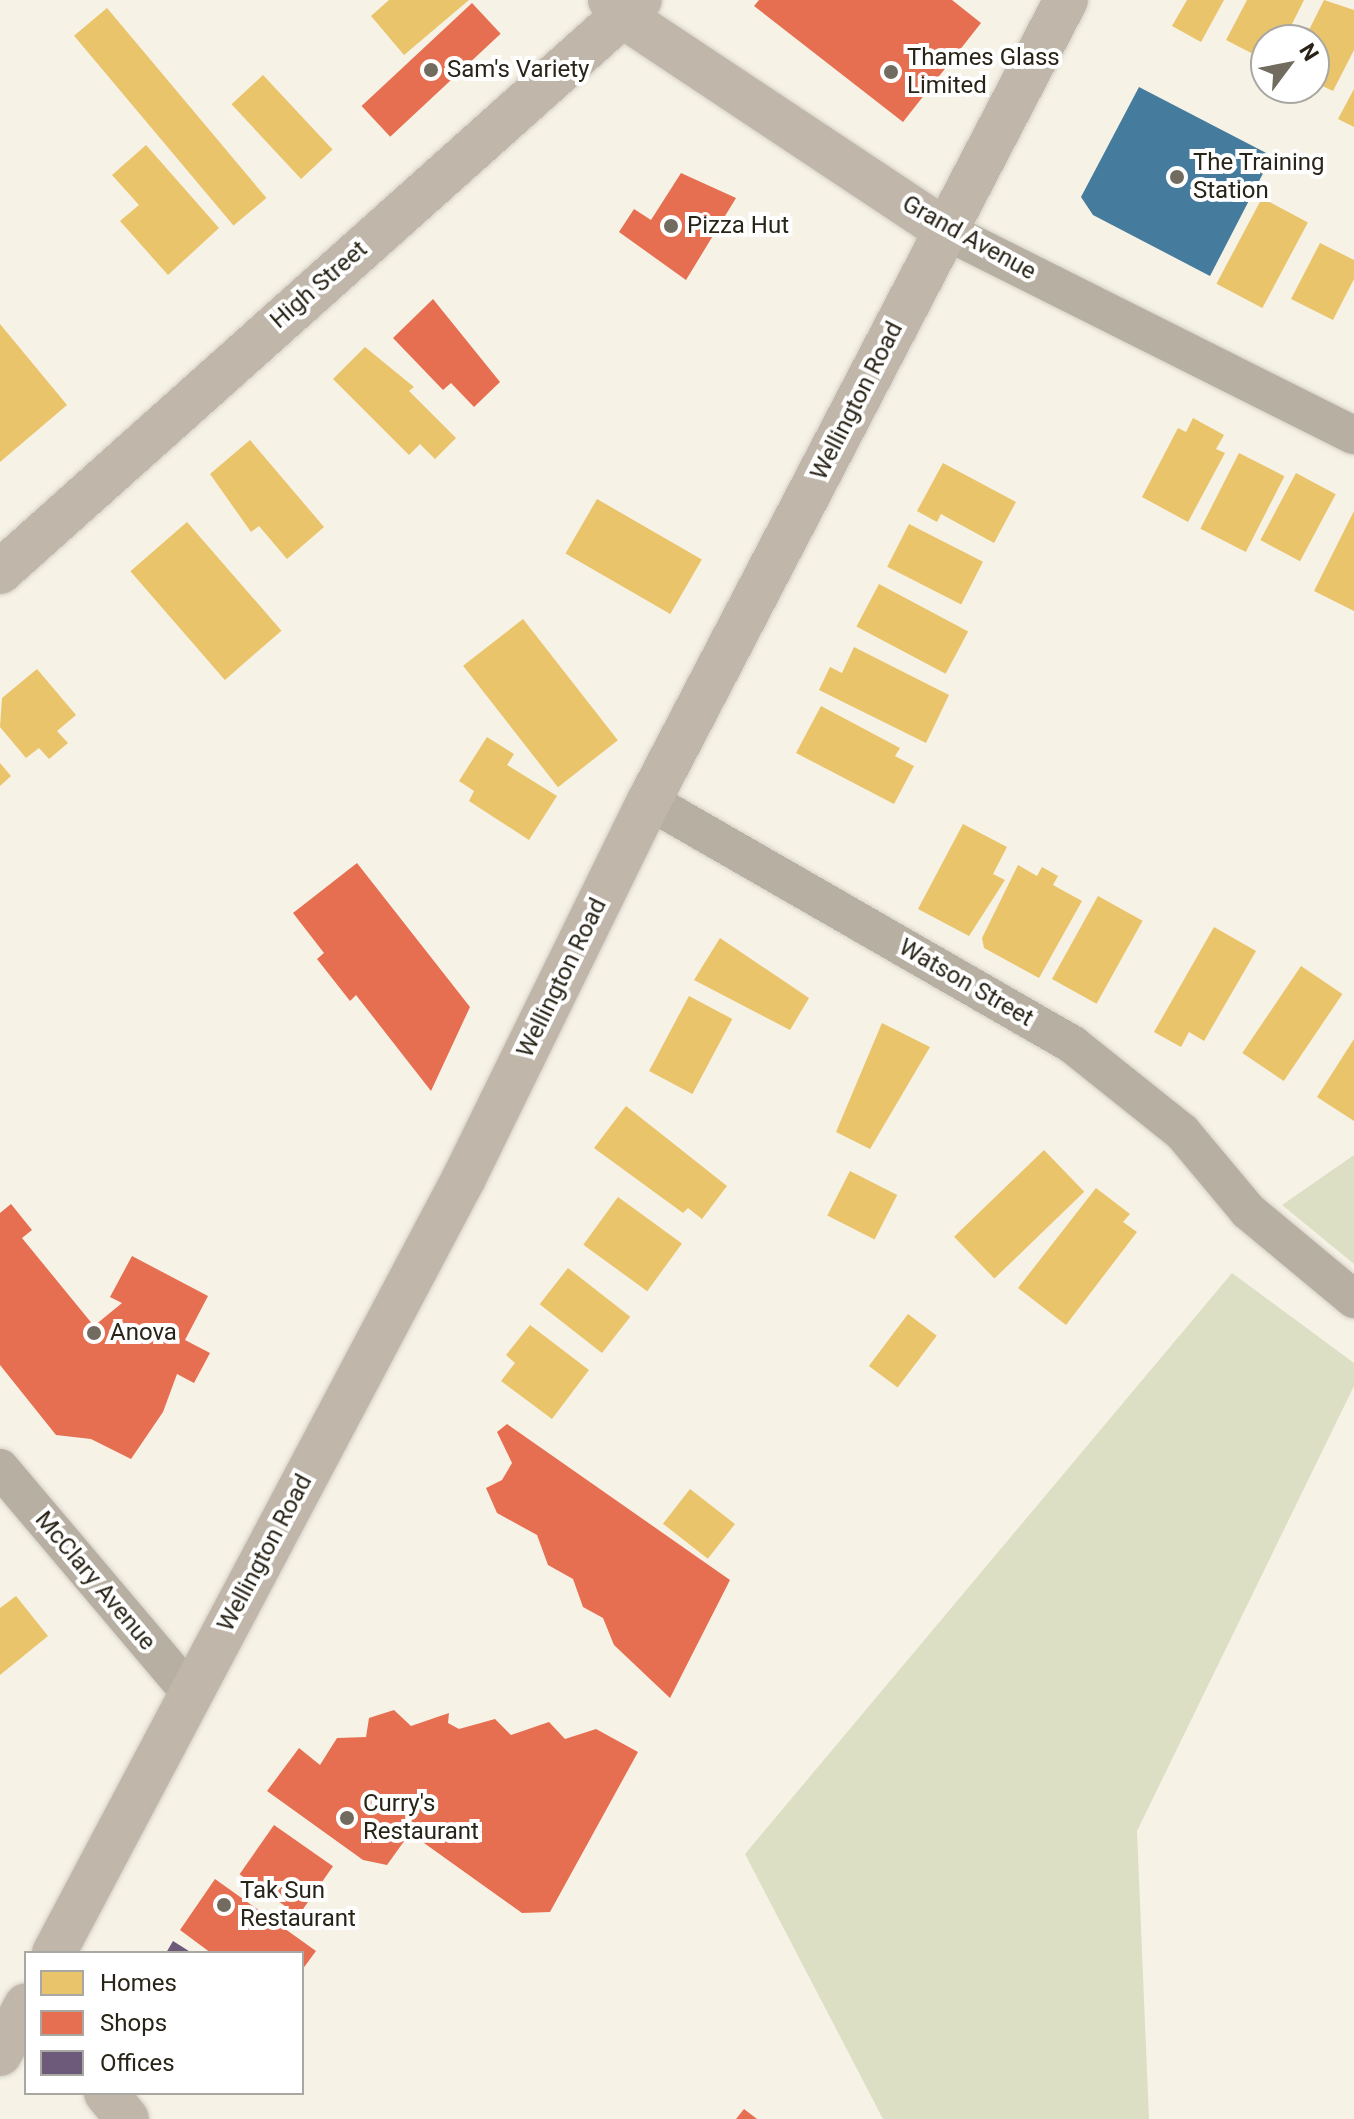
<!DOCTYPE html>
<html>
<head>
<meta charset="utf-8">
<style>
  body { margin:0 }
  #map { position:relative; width:1354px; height:2119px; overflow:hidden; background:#f7f2e6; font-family:Roboto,sans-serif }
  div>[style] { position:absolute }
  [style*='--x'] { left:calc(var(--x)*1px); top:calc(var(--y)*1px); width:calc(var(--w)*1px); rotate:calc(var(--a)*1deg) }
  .green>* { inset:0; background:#dcdfc4 }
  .homes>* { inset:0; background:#e9c46a; transform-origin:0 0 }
  .shops>* { inset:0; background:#e76f51; transform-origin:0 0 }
  .offices>* { inset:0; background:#6d597a }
  .public>* { inset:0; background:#457b9d }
  .roads { filter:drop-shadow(0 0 2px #d4d0c7) drop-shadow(0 0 2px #d4d0c7) }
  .street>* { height:38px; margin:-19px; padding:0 19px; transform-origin:19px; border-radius:19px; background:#b7afa1 }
  .secondary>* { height:44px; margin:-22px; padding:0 22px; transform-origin:22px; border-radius:22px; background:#c0b6a9 }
  .dots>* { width:22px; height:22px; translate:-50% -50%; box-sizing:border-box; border:4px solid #fff; border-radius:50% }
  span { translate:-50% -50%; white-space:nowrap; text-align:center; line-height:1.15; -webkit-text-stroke:8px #fff; paint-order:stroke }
  .poi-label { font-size:24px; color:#292417 }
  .left { translate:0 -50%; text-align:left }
  .street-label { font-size:24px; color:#292417 }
  .legend { position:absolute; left:24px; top:1951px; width:280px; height:144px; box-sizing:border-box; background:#fff; border:2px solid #a9a7a2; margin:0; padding:10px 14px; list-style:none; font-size:24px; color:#292417 }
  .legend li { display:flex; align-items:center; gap:16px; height:40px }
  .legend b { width:40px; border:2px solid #a9a7a2 }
  .north { position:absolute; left:1250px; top:24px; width:80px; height:80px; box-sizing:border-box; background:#fff; border:2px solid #a9a7a2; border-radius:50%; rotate:58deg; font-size:22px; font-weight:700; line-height:32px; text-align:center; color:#292417 }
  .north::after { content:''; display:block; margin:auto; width:28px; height:36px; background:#716c5f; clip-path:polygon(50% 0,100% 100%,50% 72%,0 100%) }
</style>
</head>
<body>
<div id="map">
  <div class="green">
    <div style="clip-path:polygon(1354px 1155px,1354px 1264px,1282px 1205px)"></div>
    <div style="clip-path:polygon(1232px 1273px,1354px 1363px,1354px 1386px,1137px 1831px,1149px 2119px,883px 2119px,745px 1854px)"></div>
  </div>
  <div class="homes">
    <div style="clip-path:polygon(389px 0,469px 0,404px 55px,371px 16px)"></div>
    <div style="clip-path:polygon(1187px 0,1224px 0,1201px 42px,1172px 26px)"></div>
    <div style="clip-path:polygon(1247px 0,1304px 0,1284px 40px,1266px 40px,1261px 58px,1226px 40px)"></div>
    <div style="clip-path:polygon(1324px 0,1354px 10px,1354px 50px,1333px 91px,1314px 82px,1314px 40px,1304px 40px)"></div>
    <div style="left:107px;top:8px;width:248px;height:43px;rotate:50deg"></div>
    <div style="left:263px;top:75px;width:102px;height:43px;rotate:47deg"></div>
    <div style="clip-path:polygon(1354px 89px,1354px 127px,1338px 119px)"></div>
    <div style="clip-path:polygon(146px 145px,219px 228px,168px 275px,120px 221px,139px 205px,112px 175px)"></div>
    <div style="left:1262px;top:198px;width:52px;height:97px;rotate:28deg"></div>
    <div style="clip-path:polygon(1320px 243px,1354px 260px,1354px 279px,1333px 320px,1291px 299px)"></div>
    <div style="clip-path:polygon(0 324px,67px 405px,0 462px)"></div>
    <div style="clip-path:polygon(365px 347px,414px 387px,409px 391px,456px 438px,435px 459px,420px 444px,409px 455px,333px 379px)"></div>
    <div style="clip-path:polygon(1193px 418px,1224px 435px,1216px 449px,1225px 453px,1188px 522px,1142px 497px,1178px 428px,1186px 432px)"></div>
    <div style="clip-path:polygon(250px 440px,324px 527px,287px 559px,259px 526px,251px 532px,210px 474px)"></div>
    <div style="left:1239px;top:453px;width:51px;height:85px;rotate:27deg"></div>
    <div style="clip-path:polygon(943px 463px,1016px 502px,994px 543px,941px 514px,937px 522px,917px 511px)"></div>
    <div style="left:1296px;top:473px;width:45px;height:76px;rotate:28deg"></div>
    <div style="left:597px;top:499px;width:121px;height:63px;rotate:30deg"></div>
    <div style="clip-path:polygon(1354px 511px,1354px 611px,1314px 591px)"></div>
    <div style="left:187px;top:522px;width:144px;height:75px;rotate:49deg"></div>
    <div style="left:909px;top:524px;width:83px;height:48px;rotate:27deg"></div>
    <div style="left:879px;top:584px;width:101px;height:48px;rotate:28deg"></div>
    <div style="left:523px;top:619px;width:154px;height:76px;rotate:52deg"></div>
    <div style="clip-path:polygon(854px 647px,949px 695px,926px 743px,819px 690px,830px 667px,842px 673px)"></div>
    <div style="clip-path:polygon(37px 669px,76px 715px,57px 731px,68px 743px,49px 759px,39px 748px,26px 758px,0 727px,2px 698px)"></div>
    <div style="clip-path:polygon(821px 706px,900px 748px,895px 756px,914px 766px,894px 804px,796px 753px)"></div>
    <div style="clip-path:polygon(487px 737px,514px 754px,507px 765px,557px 796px,529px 840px,469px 801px,474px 791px,459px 781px)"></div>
    <div style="clip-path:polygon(0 763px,11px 776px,0 786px)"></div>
    <div style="clip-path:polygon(963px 824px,1007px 847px,993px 874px,1005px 880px,969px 936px,918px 909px)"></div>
    <div style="clip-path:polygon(1018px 865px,1037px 876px,1042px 867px,1058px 876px,1053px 885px,1082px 901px,1039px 978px,984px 948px,982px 938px)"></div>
    <div style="left:1098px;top:896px;width:51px;height:95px;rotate:29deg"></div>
    <div style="clip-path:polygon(1214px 927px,1256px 951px,1204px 1041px,1189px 1032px,1181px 1047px,1154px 1032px)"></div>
    <div style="clip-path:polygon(720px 938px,809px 998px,790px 1030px,694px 980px)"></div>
    <div style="left:1301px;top:966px;width:50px;height:105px;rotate:34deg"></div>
    <div style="left:689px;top:996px;width:49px;height:85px;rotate:28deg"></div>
    <div style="clip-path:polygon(882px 1023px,930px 1047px,870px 1149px,836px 1132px)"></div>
    <div style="clip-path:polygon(1354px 1039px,1354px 1121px,1317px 1097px)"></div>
    <div style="clip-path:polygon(626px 1106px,727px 1186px,702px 1219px,688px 1208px,683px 1213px,594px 1148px)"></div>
    <div style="left:1044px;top:1150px;width:58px;height:125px;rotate:46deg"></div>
    <div style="left:850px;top:1171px;width:53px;height:50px;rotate:27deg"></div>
    <div style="clip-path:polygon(1096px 1188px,1130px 1214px,1123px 1222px,1137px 1232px,1066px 1325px,1018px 1288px)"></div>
    <div style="left:618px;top:1197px;width:79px;height:59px;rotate:36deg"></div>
    <div style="left:568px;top:1268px;width:79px;height:46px;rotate:38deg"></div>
    <div style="left:908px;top:1314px;width:36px;height:65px;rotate:37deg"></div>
    <div style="clip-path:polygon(530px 1325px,589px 1370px,552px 1419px,501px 1381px,515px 1363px,506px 1355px)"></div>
    <div style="left:690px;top:1489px;width:57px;height:44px;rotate:38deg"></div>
    <div style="clip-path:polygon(16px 1596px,48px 1636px,0 1675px,0 1608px)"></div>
  </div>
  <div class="shops">
    <div style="clip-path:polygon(759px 0,952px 0,981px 23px,903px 122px,754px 6px)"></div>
    <div style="left:472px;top:3px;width:42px;height:151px;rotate:47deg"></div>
    <div style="clip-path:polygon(681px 173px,736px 198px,686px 280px,619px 232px,634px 209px,651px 220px)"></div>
    <div style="clip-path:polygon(433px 299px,500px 382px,474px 407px,451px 383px,443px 390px,393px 338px)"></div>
    <div style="clip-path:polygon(357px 863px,470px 1007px,431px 1091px,356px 995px,350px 1001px,317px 959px,324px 953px,293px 913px)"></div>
    <div style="clip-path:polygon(11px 1204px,32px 1230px,22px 1238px,94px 1326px,122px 1303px,110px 1297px,132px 1256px,208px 1296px,185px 1340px,210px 1353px,194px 1383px,177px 1374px,163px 1412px,131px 1459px,91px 1439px,56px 1435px,0 1365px,0 1213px)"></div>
    <div style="clip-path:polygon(507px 1424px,730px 1580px,670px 1698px,614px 1645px,603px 1618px,583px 1607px,573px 1579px,548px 1565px,537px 1535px,497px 1513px,486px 1488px,502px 1480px,512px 1463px,497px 1432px)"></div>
    <div style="clip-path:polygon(394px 1710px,411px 1726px,449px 1713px,448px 1723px,459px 1729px,495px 1719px,511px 1735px,549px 1722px,565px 1739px,596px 1729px,638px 1752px,550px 1912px,522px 1913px,410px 1833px,387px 1865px,363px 1860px,267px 1791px,299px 1748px,320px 1765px,337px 1738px,366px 1737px,369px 1718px)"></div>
    <div style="left:274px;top:1825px;width:72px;height:60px;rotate:35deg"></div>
    <div style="clip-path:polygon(215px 1879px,316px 1951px,302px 1970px,302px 1953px,211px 1953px,180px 1930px)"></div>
    <div style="clip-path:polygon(744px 2109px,757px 2119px,736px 2119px)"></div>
  </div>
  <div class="offices">
    <div style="clip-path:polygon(173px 1941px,192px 1953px,166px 1953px)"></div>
  </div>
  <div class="public">
    <div style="clip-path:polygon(1139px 87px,1272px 156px,1210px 276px,1093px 215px,1081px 197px)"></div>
  </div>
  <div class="roads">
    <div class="street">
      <div style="--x:946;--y:231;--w:456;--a:26.6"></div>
      <div style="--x:649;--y:801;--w:489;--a:29.9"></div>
      <div style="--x:1073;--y:1045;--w:139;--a:38.6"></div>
      <div style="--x:1182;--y:1132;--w:103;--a:50.1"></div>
      <div style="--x:1248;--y:1211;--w:138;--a:39.7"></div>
      <div style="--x:0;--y:1468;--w:296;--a:49.8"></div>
    </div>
    <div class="secondary">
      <div style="--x:610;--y:0;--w:22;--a:51"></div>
      <div style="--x:624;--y:17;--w:387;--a:33.6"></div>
      <div style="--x:0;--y:572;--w:858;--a:-41.79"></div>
      <div style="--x:54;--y:1953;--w:877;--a:-62.12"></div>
      <div style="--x:464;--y:1178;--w:420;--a:-63.9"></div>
      <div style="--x:649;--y:801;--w:903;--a:-62.5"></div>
      <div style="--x:0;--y:2054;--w:55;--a:-62"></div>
      <div style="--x:106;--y:2093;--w:33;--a:51"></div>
    </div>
  </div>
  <div class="dots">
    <div style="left:431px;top:70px;background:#716c5f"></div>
    <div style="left:891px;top:72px;background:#716c5f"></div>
    <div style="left:1177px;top:177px;background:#716c5f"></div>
    <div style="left:671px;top:226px;background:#716c5f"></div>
    <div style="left:94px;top:1333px;background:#716c5f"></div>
    <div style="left:347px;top:1818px;background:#716c5f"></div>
    <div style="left:224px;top:1905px;background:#716c5f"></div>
  </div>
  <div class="poi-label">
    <span class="left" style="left:907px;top:72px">Thames Glass<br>Limited</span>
    <span class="left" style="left:447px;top:70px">Sam's Variety</span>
    <span class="left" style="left:1193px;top:177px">The Training<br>Station</span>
    <span class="left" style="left:687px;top:226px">Pizza Hut</span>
    <span class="left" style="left:110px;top:1333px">Anova</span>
    <span class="left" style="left:363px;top:1818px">Curry's<br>Restaurant</span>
    <span class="left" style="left:240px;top:1905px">Tak Sun<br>Restaurant</span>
  </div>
  <div class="street-label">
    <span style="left:969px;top:238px;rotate:29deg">Grand Avenue</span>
    <span style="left:319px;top:285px;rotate:-41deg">High Street</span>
    <span style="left:857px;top:401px;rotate:-63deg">Wellington Road</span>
    <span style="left:562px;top:978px;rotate:-64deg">Wellington Road</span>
    <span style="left:966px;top:983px;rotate:30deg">Watson Street</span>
    <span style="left:265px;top:1553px;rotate:-62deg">Wellington Road</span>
    <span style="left:95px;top:1581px;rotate:50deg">McClary Avenue</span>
  </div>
  <ul class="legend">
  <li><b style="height:22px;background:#e9c46a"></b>Homes</li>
  <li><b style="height:22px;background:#e76f51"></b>Shops</li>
  <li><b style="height:22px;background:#6d597a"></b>Offices</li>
  </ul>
  <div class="north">N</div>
</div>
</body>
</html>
